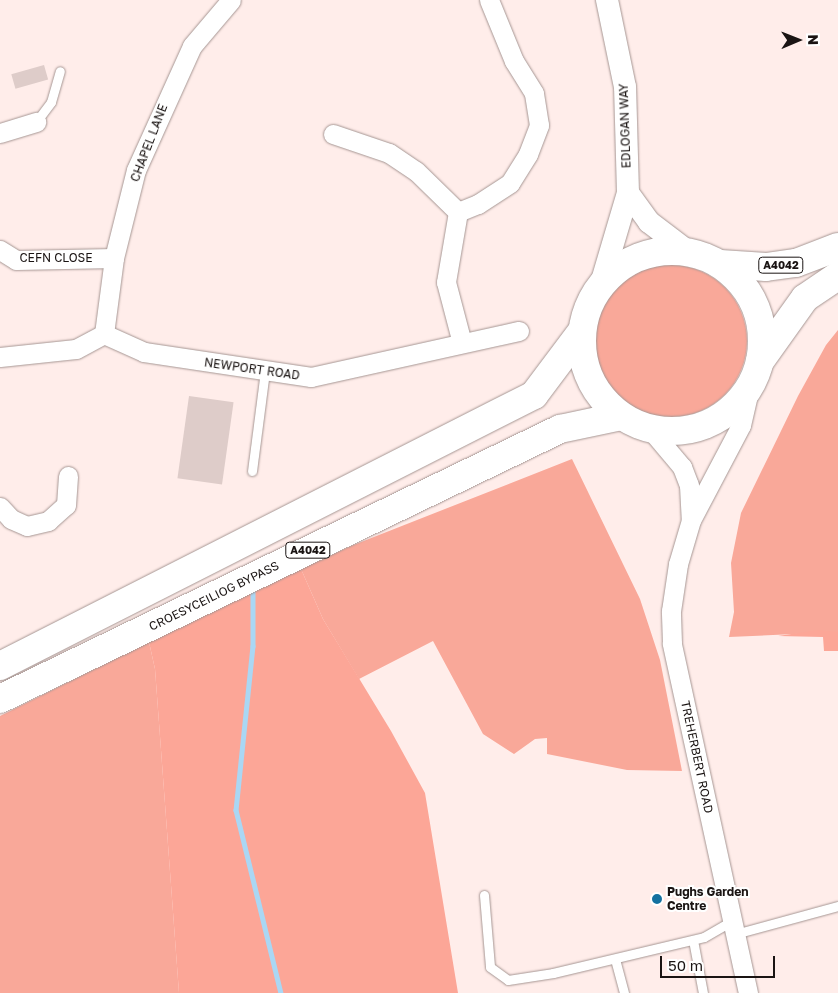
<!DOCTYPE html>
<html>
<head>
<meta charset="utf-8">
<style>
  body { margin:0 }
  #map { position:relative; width:838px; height:993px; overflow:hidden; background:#ffedea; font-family:"Golos Text",sans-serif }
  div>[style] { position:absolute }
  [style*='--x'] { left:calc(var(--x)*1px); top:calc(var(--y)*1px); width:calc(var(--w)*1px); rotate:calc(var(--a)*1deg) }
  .green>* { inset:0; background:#f9a899 }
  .round { border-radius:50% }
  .forest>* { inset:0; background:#fca697 }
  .stream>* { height:4.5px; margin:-2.25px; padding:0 2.25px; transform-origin:2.25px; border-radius:2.25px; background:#aad7f4 }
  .building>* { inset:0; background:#deccc9; transform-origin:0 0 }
  .roads { filter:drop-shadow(0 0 1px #a69693) drop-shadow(0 0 1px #a69693) }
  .service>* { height:9px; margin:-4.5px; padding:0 4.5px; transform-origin:4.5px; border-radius:4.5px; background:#fff }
  .minor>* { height:19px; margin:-9.5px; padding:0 9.5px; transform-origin:9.5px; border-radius:9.5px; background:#fff }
  .tertiary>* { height:22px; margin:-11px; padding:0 11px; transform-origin:11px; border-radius:11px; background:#fff }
  .trunk>* { height:28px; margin:-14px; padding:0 14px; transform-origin:14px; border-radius:14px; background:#fff }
  .trunk>.ring { margin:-14px; padding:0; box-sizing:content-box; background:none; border:28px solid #fff; border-radius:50% }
  .dots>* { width:14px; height:14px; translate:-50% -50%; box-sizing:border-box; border:2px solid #fff; border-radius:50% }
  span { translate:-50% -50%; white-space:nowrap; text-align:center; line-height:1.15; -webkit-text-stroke:4px #fff; paint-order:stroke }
  .shield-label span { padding:1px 4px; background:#fff; border:1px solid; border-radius:4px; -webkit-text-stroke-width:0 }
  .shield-label { font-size:11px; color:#1a1413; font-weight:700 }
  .street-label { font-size:12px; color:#1a1413 }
  .poi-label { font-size:12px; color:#1a1413; font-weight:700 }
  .left { translate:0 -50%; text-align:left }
  .north { position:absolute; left:773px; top:15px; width:50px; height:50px; -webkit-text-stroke:4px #fff; paint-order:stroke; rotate:89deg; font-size:14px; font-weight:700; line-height:20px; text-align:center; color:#1a1413 }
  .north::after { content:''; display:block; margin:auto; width:18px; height:22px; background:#1a1413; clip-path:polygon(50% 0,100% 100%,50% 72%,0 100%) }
  .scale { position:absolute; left:660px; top:956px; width:115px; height:22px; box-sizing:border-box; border:2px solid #1a1413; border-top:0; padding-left:6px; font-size:15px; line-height:18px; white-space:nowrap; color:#1a1413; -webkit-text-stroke:4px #fff; paint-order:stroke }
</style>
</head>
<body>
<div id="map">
  <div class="green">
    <div class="round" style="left:595px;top:265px;width:152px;height:152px"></div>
    <div style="clip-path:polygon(838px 330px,838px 632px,729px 637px,734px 612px,731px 563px,741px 513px,798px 396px,826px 345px)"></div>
    <div style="clip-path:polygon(572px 459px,640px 599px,660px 660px,682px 771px,627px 770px,547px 754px,547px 738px,535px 739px,514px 754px,483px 734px,433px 641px,359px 679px,323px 619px,301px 569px,351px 546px)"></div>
    <div style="clip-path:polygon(149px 642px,155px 669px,179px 993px,0 993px,0 716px)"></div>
  </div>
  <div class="forest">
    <div style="clip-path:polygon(301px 569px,323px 619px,391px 731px,425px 793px,458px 993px,179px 993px,155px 669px,149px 642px)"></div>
    <div style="clip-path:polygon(818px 630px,838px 632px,838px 651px,824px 651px,823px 637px,778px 636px)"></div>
  </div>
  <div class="stream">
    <div style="--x:253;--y:591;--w:55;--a:90"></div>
    <div style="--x:253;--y:646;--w:165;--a:95.9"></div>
    <div style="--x:236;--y:810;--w:188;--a:76.2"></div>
  </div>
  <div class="building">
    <div style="left:44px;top:65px;width:15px;height:34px;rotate:74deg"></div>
    <div style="left:189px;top:396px;width:45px;height:83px;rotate:8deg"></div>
  </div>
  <div class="roads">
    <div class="service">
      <div style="--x:36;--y:122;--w:25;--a:-53"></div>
      <div style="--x:51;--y:102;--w:32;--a:-74"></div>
      <div style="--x:252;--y:471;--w:101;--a:-82.6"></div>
      <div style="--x:484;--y:895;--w:72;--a:85.2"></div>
      <div style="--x:490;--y:967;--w:22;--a:36"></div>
      <div style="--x:508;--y:980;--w:46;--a:-8.8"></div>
      <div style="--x:553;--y:973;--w:155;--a:-13.4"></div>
      <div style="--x:704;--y:937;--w:32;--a:-30"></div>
      <div style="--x:735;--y:934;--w:107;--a:-15.2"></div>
      <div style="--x:693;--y:940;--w:54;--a:79.3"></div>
      <div style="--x:615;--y:959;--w:35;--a:75"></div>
    </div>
    <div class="minor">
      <div style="--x:0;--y:133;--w:38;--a:-17"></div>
      <div style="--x:333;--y:134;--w:59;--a:18.7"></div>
      <div style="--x:389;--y:153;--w:32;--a:34"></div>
      <div style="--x:416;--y:171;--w:59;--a:44.3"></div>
      <div style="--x:0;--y:250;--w:19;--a:32"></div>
      <div style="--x:16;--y:260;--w:98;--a:-1.2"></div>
      <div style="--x:104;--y:334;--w:44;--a:24.2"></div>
      <div style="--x:144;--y:352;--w:169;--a:8.5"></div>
      <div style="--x:311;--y:377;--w:213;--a:-12.5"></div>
      <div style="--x:104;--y:334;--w:77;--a:-82.5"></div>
      <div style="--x:114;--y:258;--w:91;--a:-76"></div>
      <div style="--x:136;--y:170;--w:136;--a:-65.7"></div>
      <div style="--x:192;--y:46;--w:60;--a:-49.7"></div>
      <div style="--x:462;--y:343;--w:63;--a:-104.7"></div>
      <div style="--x:446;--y:282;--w:71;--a:-80.3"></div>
      <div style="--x:458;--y:212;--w:22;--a:-22"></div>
      <div style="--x:478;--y:204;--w:38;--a:-33"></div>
      <div style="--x:510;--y:183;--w:34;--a:-58"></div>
      <div style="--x:528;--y:154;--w:31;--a:-69"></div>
      <div style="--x:539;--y:125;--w:32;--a:-99"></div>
      <div style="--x:534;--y:93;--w:38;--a:-122"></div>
      <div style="--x:514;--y:61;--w:66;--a:-112.3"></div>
      <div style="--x:0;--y:357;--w:76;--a:-6"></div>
      <div style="--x:76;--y:349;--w:32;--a:-28"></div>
      <div style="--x:650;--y:429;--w:50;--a:49.9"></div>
      <div style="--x:682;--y:467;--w:19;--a:69"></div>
      <div style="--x:689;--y:485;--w:34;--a:87"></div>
      <div style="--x:0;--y:507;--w:16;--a:47"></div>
      <div style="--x:11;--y:519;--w:17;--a:24"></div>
      <div style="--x:27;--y:526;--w:22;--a:-13"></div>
      <div style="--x:48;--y:521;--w:24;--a:-42"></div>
      <div style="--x:66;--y:505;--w:29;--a:-86"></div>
      <div style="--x:748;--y:993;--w:358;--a:-102.3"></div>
      <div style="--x:672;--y:643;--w:32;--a:-92"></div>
      <div style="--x:671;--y:611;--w:48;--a:-81.5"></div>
      <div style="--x:678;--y:564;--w:46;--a:-73.5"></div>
      <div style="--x:691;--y:520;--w:107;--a:-62.2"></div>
      <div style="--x:741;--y:425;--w:37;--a:-77"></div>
    </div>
    <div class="tertiary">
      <div style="--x:628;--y:193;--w:36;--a:54"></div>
      <div style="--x:649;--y:222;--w:48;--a:37.3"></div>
      <div style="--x:601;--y:284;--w:95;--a:-73.5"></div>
      <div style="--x:628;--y:193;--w:106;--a:-91.6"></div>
      <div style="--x:625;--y:87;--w:89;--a:-101.7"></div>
    </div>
    <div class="trunk">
      <div class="ring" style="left:582px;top:251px;width:152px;height:152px"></div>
      <div style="--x:720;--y:264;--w:46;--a:3.7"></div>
      <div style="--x:766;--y:267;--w:30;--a:-8"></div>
      <div style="--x:796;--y:263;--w:45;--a:-20.9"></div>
      <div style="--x:760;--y:361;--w:77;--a:-54.5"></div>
      <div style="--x:805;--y:298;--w:40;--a:-34"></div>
      <div style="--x:0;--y:666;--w:599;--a:-26.91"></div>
      <div style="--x:534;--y:395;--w:80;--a:-53.1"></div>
      <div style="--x:0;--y:699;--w:622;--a:-25.74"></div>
      <div style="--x:560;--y:429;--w:62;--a:-12"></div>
    </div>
  </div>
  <div class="dots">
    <div style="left:657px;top:899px;background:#1471a0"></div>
  </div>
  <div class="shield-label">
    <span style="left:781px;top:265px">A4042</span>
    <span style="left:308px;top:550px">A4042</span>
  </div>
  <div class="street-label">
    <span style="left:625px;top:126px;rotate:-92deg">EDLOGAN WAY</span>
    <span style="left:149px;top:143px;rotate:-69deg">CHAPEL LANE</span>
    <span style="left:56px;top:258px">CEFN CLOSE</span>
    <span style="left:252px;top:369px;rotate:8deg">NEWPORT ROAD</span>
    <span style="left:214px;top:596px;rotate:-26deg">CROESYCEILIOG BYPASS</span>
    <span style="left:697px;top:757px;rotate:78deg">TREHERBERT ROAD</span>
  </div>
  <div class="poi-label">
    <span class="left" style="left:667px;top:899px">Pughs Garden<br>Centre</span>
  </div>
  <div class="north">N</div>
  <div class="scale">50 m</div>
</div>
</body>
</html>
